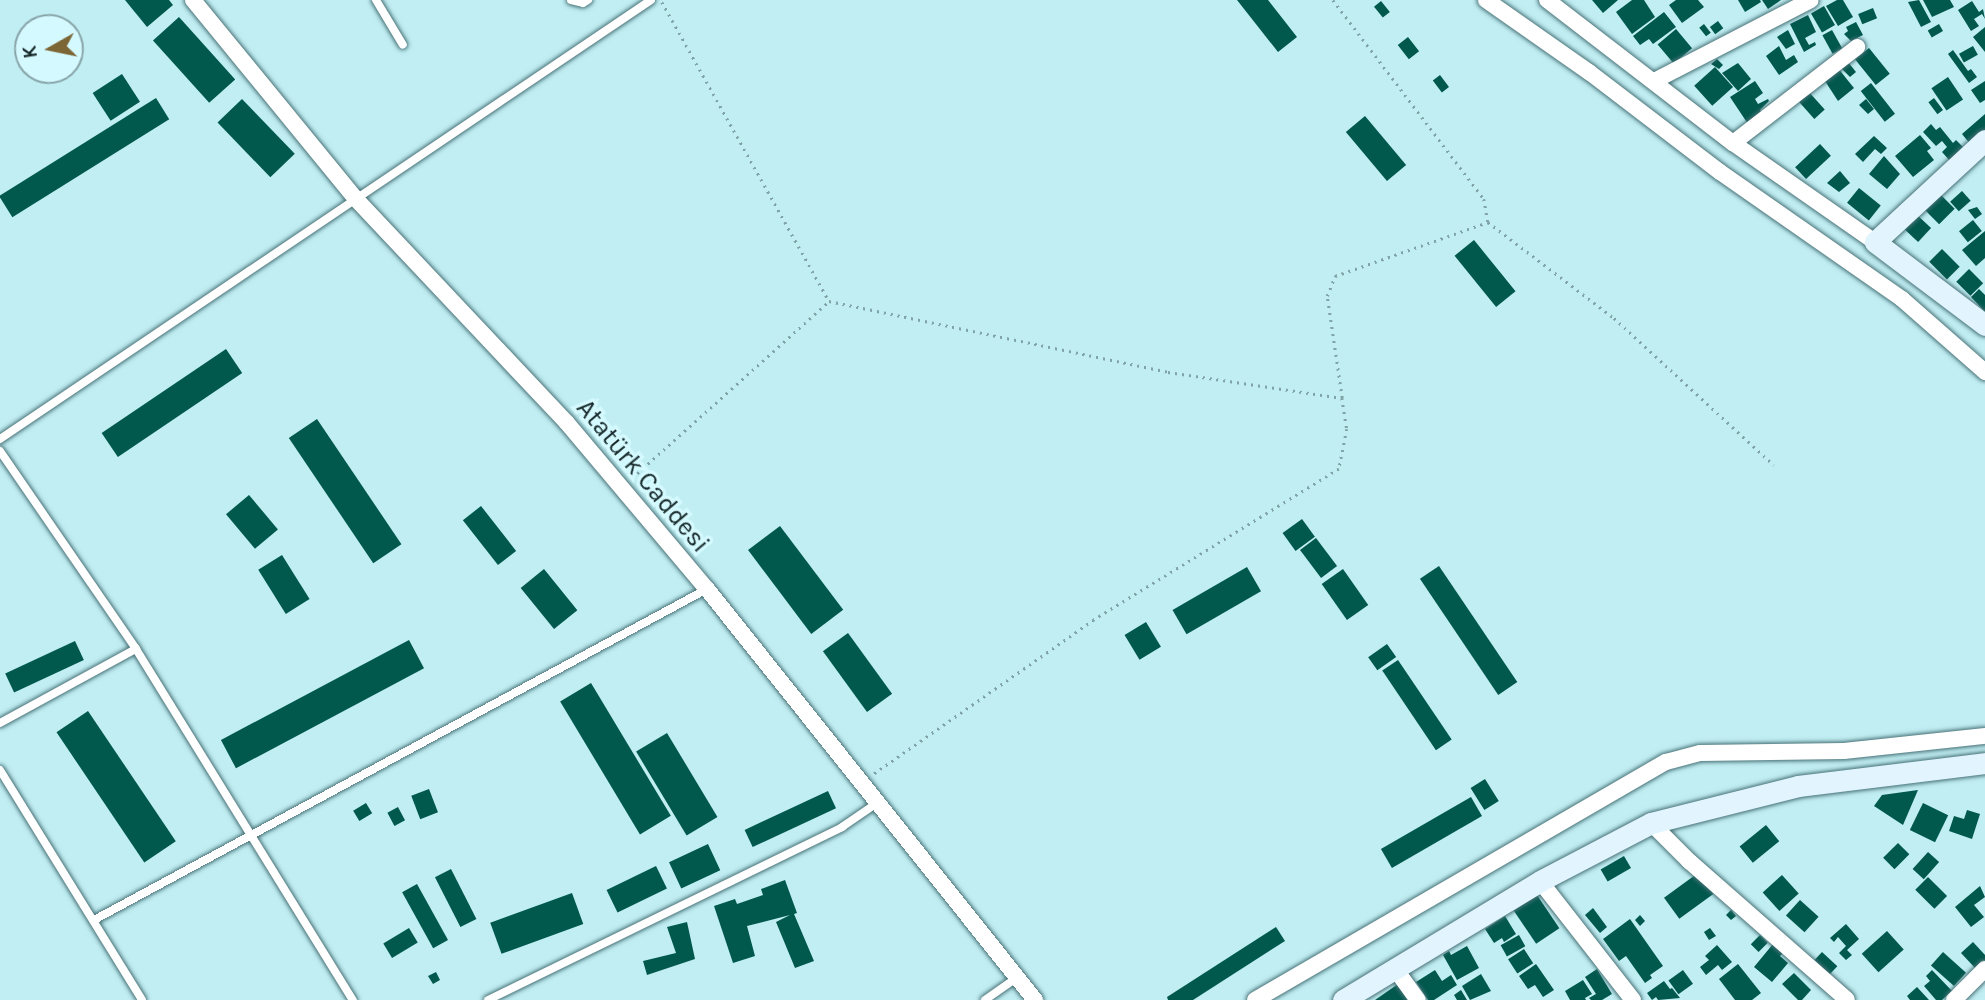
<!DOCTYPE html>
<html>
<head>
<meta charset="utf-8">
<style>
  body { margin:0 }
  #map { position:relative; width:1985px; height:1000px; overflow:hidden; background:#c0eef3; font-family:Karla,sans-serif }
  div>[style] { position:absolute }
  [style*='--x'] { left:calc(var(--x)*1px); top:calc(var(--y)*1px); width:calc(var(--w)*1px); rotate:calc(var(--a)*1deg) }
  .building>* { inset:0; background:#01584d; transform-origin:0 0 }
  .path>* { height:2.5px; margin-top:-1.25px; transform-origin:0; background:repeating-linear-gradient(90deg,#7fa3a6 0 2px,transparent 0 7px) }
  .roads { filter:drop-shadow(0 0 2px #487277) drop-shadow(0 0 2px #487277) }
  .lane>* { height:8px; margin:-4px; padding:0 4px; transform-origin:4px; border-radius:4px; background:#fff }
  .street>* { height:16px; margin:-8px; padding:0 8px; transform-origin:8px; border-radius:8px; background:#fff }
  .secondary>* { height:21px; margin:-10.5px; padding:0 10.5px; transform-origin:10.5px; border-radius:10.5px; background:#e2f5ff }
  span { translate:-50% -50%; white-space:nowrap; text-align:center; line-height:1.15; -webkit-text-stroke:7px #d4f9fe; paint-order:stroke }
  .street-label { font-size:26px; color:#152729 }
  .north { position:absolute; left:14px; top:14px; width:70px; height:70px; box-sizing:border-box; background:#d4f9fe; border:2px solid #88a5a9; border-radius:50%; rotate:261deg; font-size:19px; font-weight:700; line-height:28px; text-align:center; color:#152729 }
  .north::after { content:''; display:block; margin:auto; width:24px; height:32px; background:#7d6636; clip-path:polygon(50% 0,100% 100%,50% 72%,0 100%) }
</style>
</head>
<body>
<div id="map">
  <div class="building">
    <div style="clip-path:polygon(125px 0,169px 0,173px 5px,147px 27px)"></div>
    <div style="clip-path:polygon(1237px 0,1268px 0,1297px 37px,1278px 52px)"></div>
    <div style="clip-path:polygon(1592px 0,1618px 0,1603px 13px)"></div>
    <div style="clip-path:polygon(1632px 0,1644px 0,1655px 17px,1632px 34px,1616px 12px)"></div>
    <div style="clip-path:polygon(1676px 0,1698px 0,1704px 7px,1682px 23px,1669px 5px)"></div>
    <div style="clip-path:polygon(1738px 0,1760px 0,1761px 2px,1745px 12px)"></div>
    <div style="clip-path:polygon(1762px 0,1781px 0,1768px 9px)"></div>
    <div style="clip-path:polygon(1837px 0,1843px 0,1853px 17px,1838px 26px,1826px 6px)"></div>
    <div style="clip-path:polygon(1919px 0,1931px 22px,1921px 27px,1908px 2px)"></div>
    <div style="clip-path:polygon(1923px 0,1950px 0,1954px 7px,1932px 17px)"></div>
    <div style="left:1381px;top:1px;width:14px;height:9px;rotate:51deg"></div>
    <div style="clip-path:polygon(1972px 1px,1979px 12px,1983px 9px,1985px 19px,1982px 14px,1974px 19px,1979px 26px,1971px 31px,1958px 10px)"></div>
    <div style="left:1824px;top:6px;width:22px;height:15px;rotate:60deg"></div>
    <div style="left:1873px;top:8px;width:11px;height:16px;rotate:68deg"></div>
    <div style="clip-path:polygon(1664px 12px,1676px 27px,1653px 44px,1649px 39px,1640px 45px,1633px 36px)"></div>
    <div style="clip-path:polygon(1808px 15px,1816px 32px,1805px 38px,1809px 45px,1815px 42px,1816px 45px,1804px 52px,1790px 24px)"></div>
    <div style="left:179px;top:17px;width:84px;height:35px;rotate:48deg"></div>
    <div style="left:1718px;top:21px;width:9px;height:10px;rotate:54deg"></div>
    <div style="clip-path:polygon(1856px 22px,1863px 35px,1851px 41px,1844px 34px,1848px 31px,1846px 27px)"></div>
    <div style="left:1704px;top:24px;width:11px;height:6px;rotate:52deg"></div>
    <div style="left:1939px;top:24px;width:8px;height:13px;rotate:60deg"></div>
    <div style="clip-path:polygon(1985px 27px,1985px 52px,1973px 37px)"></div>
    <div style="left:1676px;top:29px;width:25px;height:24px;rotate:50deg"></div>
    <div style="clip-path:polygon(1788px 30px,1795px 44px,1786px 49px,1777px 37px)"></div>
    <div style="left:1832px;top:30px;width:21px;height:11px;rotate:61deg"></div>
    <div style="left:1408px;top:37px;width:18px;height:13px;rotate:52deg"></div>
    <div style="clip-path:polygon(1779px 46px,1786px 60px,1794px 55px,1798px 62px,1779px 75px,1766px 56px)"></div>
    <div style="left:1973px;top:46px;width:10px;height:16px;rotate:61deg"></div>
    <div style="left:1869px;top:48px;width:33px;height:18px;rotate:51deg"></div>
    <div style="clip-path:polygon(1953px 50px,1968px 71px,1971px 69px,1977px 77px,1969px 83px,1948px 54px)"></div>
    <div style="clip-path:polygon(1717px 59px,1723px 65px,1719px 69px,1711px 64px)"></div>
    <div style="clip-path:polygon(1848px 62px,1856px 72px,1850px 77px,1841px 68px)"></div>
    <div style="clip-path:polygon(1738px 63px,1751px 79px,1738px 91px,1722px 73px)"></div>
    <div style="left:1715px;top:67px;width:27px;height:28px;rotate:48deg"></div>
    <div style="clip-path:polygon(1837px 67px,1854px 88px,1838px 101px,1823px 78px)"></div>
    <div style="left:122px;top:74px;width:33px;height:35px;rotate:57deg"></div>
    <div style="left:1440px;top:75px;width:15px;height:9px;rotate:53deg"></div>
    <div style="left:1948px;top:77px;width:27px;height:20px;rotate:56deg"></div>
    <div style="clip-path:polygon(1755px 81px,1763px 93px,1755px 99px,1758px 104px,1768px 99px,1769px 101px,1760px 110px,1763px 114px,1748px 124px,1730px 97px)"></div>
    <div style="clip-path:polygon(1985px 81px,1985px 100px,1980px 103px,1971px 90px)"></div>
    <div style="left:1871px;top:83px;width:39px;height:13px;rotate:52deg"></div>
    <div style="left:1808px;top:91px;width:25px;height:14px;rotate:48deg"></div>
    <div style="left:156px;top:98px;width:25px;height:185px;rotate:58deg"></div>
    <div style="left:1934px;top:98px;width:15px;height:7px;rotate:53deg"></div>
    <div style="left:242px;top:99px;width:76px;height:34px;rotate:46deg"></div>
    <div style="clip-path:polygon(1866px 99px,1874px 109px,1868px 114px,1859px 105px)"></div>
    <div style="clip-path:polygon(1985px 114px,1985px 132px,1971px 145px,1962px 134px)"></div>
    <div style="left:1365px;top:116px;width:64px;height:25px;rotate:50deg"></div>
    <div style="clip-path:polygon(1931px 124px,1936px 130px,1940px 127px,1953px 143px,1956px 140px,1964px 148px,1950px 161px,1942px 152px,1947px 147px,1942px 141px,1936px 146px,1923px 132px)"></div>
    <div style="clip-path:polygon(1920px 135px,1931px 148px,1927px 151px,1934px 160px,1913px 177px,1895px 156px)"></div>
    <div style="clip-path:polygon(1874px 136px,1887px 148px,1881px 154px,1875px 149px,1863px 162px,1855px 154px)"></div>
    <div style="left:1820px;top:144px;width:16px;height:34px;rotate:47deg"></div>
    <div style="clip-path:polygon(1884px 156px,1900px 174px,1887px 189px,1869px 174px)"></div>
    <div style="clip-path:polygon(1840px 171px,1850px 183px,1839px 192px,1827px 183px)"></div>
    <div style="left:1859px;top:188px;width:28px;height:19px;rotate:39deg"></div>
    <div style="left:1937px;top:191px;width:25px;height:22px;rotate:45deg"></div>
    <div style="left:1962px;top:191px;width:13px;height:16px;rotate:48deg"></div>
    <div style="clip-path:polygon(1977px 207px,1982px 214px,1975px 219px,1968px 210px)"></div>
    <div style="left:1915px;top:213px;width:22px;height:19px;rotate:43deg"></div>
    <div style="left:1973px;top:220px;width:14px;height:18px;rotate:51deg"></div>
    <div style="clip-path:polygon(1985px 231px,1985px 258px,1976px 266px,1962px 250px)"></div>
    <div style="left:1474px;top:240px;width:66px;height:25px;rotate:51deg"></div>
    <div style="left:1942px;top:249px;width:25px;height:18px;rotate:45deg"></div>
    <div style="left:1969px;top:269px;width:20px;height:18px;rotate:45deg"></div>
    <div style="clip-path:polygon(1979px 289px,1985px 295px,1985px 312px,1971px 297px)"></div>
    <div style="left:226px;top:349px;width:29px;height:150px;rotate:56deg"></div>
    <div style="left:317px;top:419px;width:151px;height:34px;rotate:56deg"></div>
    <div style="left:249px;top:495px;width:45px;height:30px;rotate:50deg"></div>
    <div style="left:481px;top:506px;width:57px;height:23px;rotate:52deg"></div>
    <div style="left:1302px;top:519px;width:22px;height:24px;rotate:54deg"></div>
    <div style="left:780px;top:526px;width:105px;height:40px;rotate:53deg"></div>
    <div style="left:1316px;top:538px;width:35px;height:20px;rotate:53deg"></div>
    <div style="left:282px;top:555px;width:52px;height:28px;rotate:58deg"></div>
    <div style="left:1439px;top:566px;width:140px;height:23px;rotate:56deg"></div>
    <div style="left:1247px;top:567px;width:28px;height:86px;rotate:60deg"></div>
    <div style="left:544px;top:569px;width:53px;height:30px;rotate:51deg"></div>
    <div style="left:1343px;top:569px;width:44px;height:26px;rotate:55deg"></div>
    <div style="left:1146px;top:622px;width:29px;height:25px;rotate:59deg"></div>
    <div style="left:848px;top:633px;width:75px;height:31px;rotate:54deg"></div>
    <div style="left:409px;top:640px;width:32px;height:213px;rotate:62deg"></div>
    <div style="left:75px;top:641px;width:21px;height:77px;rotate:65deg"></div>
    <div style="left:1387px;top:644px;width:16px;height:23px;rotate:55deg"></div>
    <div style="left:1398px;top:660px;width:96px;height:19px;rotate:56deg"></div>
    <div style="left:591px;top:683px;width:155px;height:36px;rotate:59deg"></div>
    <div style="left:88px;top:711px;width:157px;height:38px;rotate:56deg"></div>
    <div style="left:667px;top:733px;width:98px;height:36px;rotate:59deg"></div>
    <div style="left:1485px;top:779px;width:26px;height:17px;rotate:58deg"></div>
    <div style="left:429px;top:789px;width:25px;height:19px;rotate:69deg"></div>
    <div style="clip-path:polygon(1918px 790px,1903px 825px,1874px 806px,1882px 795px)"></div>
    <div style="left:828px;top:791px;width:19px;height:92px;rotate:65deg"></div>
    <div style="left:1471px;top:797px;width:22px;height:104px;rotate:60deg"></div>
    <div style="left:366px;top:803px;width:12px;height:15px;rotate:59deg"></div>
    <div style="left:1923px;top:803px;width:28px;height:30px;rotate:26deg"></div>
    <div style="left:398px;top:807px;width:15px;height:12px;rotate:62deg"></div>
    <div style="clip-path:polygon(1967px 810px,1980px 814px,1972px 839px,1949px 831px,1954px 816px,1964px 819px)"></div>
    <div style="left:1766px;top:825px;width:21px;height:34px;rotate:51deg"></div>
    <div style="left:1898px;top:843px;width:16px;height:21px;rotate:45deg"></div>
    <div style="left:708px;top:844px;width:29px;height:43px;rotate:65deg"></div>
    <div style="left:1928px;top:852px;width:15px;height:23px;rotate:42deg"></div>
    <div style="left:1624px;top:856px;width:14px;height:27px;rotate:60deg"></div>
    <div style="left:656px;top:866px;width:25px;height:55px;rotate:64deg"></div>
    <div style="left:451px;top:869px;width:56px;height:18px;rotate:63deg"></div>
    <div style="left:1698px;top:873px;width:26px;height:42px;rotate:54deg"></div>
    <div style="left:1782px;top:875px;width:25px;height:26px;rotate:48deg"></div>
    <div style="left:1928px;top:877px;width:27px;height:18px;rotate:45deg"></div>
    <div style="clip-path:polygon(785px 880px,797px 913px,794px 914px,814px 961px,795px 968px,776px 922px,790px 915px,747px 926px,755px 956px,733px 963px,714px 906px,735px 899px,737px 904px,763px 895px,761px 889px)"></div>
    <div style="left:417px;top:884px;width:64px;height:17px;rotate:61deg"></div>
    <div style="clip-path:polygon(1980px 886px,1985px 897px,1974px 905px,1984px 917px,1971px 927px,1955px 907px)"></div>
    <div style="left:572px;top:893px;width:33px;height:87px;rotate:70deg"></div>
    <div style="left:1537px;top:895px;width:40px;height:28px;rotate:56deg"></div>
    <div style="left:1800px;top:900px;width:25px;height:21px;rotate:42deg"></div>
    <div style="clip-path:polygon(1593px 908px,1607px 927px,1600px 933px,1585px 915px)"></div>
    <div style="clip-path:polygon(1731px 910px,1736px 916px,1731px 920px,1726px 915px)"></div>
    <div style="clip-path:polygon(1640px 915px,1645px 921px,1640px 926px,1635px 920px)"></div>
    <div style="clip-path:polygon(1505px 916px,1516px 934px,1504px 942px,1502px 938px,1494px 943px,1485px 929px)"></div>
    <div style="clip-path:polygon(1630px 919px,1663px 966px,1650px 975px,1652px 978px,1645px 983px,1626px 956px,1619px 961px,1603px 939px)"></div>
    <div style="clip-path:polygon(687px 922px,695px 959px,647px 975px,643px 961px,676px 953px,667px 927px)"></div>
    <div style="clip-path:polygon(1846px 924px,1859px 939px,1847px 950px,1852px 955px,1846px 960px,1839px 953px,1846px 946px,1838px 937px,1834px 942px,1830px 938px)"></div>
    <div style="clip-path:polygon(1276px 927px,1285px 941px,1193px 1000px,1168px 1000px,1167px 997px)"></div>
    <div style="left:409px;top:928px;width:17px;height:30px;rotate:59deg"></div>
    <div style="clip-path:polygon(1710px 928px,1716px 936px,1709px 940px,1704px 932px)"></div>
    <div style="left:1887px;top:931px;width:25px;height:34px;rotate:48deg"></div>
    <div style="left:1519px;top:935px;width:13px;height:21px;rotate:61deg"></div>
    <div style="left:1760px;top:935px;width:11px;height:13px;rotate:45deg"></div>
    <div style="clip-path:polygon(1973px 942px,1985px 955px,1985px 961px,1976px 969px,1961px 953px)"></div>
    <div style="clip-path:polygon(1773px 944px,1783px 953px,1780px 956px,1788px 963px,1772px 982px,1754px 967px)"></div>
    <div style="clip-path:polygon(1717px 945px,1732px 962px,1722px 970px,1718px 965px,1706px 975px,1700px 967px,1709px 960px,1705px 956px)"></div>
    <div style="clip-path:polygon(1467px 946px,1479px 968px,1457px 980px,1443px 955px,1449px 951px,1451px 955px)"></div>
    <div style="left:1524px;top:949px;width:17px;height:19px;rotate:57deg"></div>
    <div style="left:1822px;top:952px;width:21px;height:11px;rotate:43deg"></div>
    <div style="left:1943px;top:952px;width:31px;height:18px;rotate:42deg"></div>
    <div style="clip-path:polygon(1536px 964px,1554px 990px,1543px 997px,1535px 985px,1528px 989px,1519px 976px)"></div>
    <div style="clip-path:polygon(1738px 964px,1761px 993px,1752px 1000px,1735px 1000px,1719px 979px)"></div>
    <div style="clip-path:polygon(1597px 969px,1612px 994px,1602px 1000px,1591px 1000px,1589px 998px,1596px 994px,1585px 977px)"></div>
    <div style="clip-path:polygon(1435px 970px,1442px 981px,1451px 975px,1457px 985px,1434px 1000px,1428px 1000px,1416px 982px)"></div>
    <div style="left:1683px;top:970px;width:17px;height:18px;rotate:54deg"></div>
    <div style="clip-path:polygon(1932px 970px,1952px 991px,1942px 1000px,1936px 1000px,1924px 986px,1930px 981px,1926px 976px)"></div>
    <div style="clip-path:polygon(436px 972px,440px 980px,433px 984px,428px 976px)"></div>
    <div style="clip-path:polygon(1794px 973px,1811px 990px,1802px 1000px,1798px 1000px,1782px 984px)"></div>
    <div style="clip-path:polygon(1481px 974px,1491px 991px,1470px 1000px,1462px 986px)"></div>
    <div style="clip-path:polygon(1583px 980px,1592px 994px,1585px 998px,1586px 1000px,1570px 1000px,1565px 991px)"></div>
    <div style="clip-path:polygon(1664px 981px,1670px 989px,1672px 988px,1680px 998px,1658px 1000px,1656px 997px,1652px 1000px,1647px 993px)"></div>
    <div style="clip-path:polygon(1398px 984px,1409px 1000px,1375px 1000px)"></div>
    <div style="clip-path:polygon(1917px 987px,1929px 1000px,1910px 1000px,1907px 996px)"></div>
    <div style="clip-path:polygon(1461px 990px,1467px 1000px,1457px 1000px,1454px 995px)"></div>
  </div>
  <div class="path">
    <div style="--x:1333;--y:0;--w:250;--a:52.8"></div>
    <div style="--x:1484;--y:199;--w:23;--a:80"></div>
    <div style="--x:662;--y:2;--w:342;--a:60.8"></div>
    <div style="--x:1342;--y:398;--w:103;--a:-98.4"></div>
    <div style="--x:1327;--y:296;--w:22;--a:-68"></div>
    <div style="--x:1335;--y:276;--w:162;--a:-19.4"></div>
    <div style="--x:1488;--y:222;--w:158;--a:37.3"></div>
    <div style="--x:1614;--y:318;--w:217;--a:42.6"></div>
    <div style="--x:632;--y:478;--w:265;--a:-41.9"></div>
    <div style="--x:829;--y:301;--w:346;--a:11.8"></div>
    <div style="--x:1168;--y:372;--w:176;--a:8.5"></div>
    <div style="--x:1342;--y:398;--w:31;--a:81"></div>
    <div style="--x:1347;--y:429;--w:41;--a:101.3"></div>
    <div style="--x:1339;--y:469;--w:288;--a:148.4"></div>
    <div style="--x:1094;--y:620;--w:269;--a:145"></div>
  </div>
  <div class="roads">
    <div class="lane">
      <div style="--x:376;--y:0;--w:52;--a:59"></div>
      <div style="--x:571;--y:0;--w:12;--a:14"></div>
      <div style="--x:583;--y:3;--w:6;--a:-31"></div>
      <div style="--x:0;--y:439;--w:785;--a:-33.99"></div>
      <div style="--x:0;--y:451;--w:240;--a:55.5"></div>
      <div style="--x:136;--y:649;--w:413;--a:58.3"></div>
      <div style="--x:0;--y:723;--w:155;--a:-28.6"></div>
      <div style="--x:0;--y:770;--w:270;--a:58.3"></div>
      <div style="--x:94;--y:920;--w:697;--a:-28.37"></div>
      <div style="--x:488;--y:1000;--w:394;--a:-26"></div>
      <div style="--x:842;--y:827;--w:42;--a:-34.4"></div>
      <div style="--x:985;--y:1000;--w:39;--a:-35"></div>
    </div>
    <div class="street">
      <div style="--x:193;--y:0;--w:256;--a:50.7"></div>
      <div style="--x:355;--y:198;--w:309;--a:46.7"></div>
      <div style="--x:567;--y:423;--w:217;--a:49.9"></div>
      <div style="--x:707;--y:589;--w:526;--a:51.41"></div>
      <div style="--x:1486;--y:0;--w:126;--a:35"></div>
      <div style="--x:1589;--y:72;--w:165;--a:37.4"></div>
      <div style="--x:1720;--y:172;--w:222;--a:34.9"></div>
      <div style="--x:1902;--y:299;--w:111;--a:41.3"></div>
      <div style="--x:1547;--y:0;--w:235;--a:37.6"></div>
      <div style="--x:1733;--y:143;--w:173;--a:34.9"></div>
      <div style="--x:1656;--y:80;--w:174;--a:-27.3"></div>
      <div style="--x:1733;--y:143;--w:157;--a:-37.7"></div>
      <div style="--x:1651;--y:823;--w:54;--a:45"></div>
      <div style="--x:1689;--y:861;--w:210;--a:41.3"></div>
      <div style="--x:1540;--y:881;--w:151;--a:52"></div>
      <div style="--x:1396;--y:970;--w:37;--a:54"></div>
      <div style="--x:1255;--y:1000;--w:475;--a:-30.1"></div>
      <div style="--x:1666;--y:762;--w:35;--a:-15"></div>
      <div style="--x:1700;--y:753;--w:144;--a:-0.8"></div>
      <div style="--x:1844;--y:751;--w:142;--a:-6.1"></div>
      <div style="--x:1954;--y:1000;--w:44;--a:-45"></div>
    </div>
    <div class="secondary">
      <div style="--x:1985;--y:140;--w:150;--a:137.2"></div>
      <div style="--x:1875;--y:242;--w:138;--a:37"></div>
      <div style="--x:1343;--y:1000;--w:230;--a:-31.1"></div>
      <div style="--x:1540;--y:881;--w:125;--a:-27.6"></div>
      <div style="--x:1651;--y:823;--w:152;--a:-14.1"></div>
      <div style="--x:1798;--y:786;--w:188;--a:-7"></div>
    </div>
  </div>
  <div class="street-label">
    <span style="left:643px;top:476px;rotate:50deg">Atatürk Caddesi</span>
  </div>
  <div class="north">K</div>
</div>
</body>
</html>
